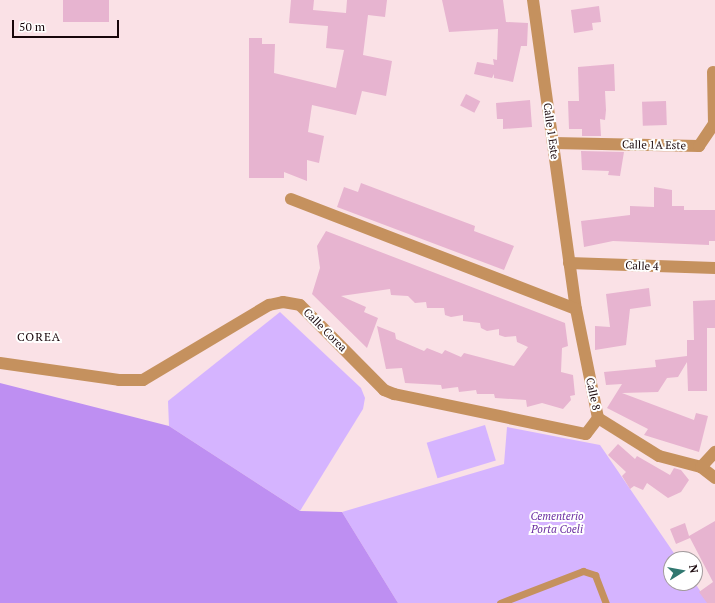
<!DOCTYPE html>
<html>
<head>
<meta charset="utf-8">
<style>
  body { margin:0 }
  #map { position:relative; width:715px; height:603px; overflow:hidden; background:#fae1e6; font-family:"PT Serif",serif }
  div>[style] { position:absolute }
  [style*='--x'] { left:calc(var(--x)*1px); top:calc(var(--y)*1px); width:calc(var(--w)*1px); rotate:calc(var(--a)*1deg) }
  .green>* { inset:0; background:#d5b4ff; transform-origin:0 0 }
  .forest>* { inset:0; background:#be8ff2 }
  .building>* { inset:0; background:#e7b4d0; transform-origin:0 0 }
  .lane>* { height:7px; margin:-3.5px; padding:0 3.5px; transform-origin:3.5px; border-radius:3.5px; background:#c5915e }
  .street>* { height:12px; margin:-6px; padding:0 6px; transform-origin:6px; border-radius:6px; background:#c5915e }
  span { translate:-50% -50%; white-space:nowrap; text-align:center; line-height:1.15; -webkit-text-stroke:4px #fff; paint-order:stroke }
  .street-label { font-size:11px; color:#18060a }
  .park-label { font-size:11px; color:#6b2ea1; font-style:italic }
  .neighbourhood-label { font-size:12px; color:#18060a; letter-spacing:1px }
  .north { position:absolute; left:663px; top:551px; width:40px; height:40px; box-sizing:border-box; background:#fff; border:1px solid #a39b9d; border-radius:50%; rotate:79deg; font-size:11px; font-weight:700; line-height:16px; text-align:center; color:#18060a }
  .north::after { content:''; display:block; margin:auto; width:14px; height:18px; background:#317870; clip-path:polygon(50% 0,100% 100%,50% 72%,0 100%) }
  .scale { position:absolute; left:12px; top:20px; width:107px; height:18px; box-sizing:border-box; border:2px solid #18060a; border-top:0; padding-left:5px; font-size:12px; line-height:14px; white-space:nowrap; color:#18060a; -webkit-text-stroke:3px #fff; paint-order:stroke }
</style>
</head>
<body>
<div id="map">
  <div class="green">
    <div style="clip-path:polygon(280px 312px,361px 388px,365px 398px,363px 409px,300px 511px,169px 426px,168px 401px)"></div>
    <div style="left:485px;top:425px;width:37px;height:61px;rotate:73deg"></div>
    <div style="clip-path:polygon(507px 427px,600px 445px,678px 559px,671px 559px,671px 583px,695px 583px,708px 603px,398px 603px,342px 512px,504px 464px)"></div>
  </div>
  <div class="forest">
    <div style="clip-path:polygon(0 383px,169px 426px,300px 511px,342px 512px,398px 603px,0 603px)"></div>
  </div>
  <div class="building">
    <div style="left:63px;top:0;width:46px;height:22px"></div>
    <div style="clip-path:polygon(291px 0,314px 0,313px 10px,346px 13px,347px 0,387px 0,385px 17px,368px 15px,363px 55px,392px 61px,386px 96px,362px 91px,356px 115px,312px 105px,308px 132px,324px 136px,319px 163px,307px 160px,307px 181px,284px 172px,284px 178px,249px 178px,249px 38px,262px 38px,262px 44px,275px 44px,274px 73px,336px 88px,344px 50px,326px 48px,328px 26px,289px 23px)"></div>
    <div style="clip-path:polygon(442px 0,503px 0,506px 22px,528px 23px,527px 46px,521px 46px,513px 82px,494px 78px,494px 74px,492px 78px,474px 74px,477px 62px,494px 65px,493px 59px,497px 60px,498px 29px,449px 32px)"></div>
    <div style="clip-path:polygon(599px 6px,601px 22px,592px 23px,593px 30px,574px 33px,571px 10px)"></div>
    <div style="clip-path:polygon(614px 64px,615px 91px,605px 91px,606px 110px,605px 120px,600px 119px,601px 136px,582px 136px,582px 129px,569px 129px,568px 101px,579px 101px,578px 67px)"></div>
    <div style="left:466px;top:94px;width:16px;height:13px;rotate:27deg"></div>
    <div style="clip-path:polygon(530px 100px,532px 127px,503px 129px,503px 119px,497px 119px,496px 103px)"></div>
    <div style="left:666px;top:101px;width:24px;height:24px;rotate:88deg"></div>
    <div style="clip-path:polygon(581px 151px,624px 152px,620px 176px,608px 175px,609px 171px,582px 170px)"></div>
    <div style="clip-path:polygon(361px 183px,475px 226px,474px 231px,514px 246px,504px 270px,337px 207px,344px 187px,358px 192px)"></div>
    <div style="clip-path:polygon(654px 187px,672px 190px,672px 206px,684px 206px,684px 210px,715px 210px,715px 241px,709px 241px,709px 245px,613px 241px,584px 247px,581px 221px,630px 215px,630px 206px,654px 207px)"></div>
    <div style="clip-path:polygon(326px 231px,565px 323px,568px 346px,562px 348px,561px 372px,573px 375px,575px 395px,570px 396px,571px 400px,563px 409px,542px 403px,527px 407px,526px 400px,495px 398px,494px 394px,477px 394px,476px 390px,459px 392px,458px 387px,442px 389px,441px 385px,405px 383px,402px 368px,386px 369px,377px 326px,395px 333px,396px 339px,424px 351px,427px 348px,442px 354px,445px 350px,461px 357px,464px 353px,514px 366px,528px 347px,517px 342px,516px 336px,505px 337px,499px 335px,499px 329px,487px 331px,481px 328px,480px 323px,463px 321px,463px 315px,451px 317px,445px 315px,444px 308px,427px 308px,426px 302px,415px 303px,408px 296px,391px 295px,390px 289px,341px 296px,366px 307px,364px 312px,378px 318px,367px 348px,312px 294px,320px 268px,317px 246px)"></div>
    <div style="clip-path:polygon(649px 288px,651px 306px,630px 309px,626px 345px,595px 350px,595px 326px,610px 327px,606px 294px)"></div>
    <div style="clip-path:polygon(715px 300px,715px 328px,707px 328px,707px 391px,688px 391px,687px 362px,678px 377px,667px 378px,658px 392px,622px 393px,694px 420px,696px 413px,708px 416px,699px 452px,644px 435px,648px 429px,607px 408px,622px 384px,606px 385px,604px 372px,656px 367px,655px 360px,687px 356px,687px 340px,694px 340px,693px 301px)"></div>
    <div style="clip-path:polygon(618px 444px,635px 459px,637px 456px,670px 475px,674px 468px,681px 470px,689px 480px,681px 492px,668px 498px,647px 483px,643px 490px,634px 486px,630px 489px,622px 476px,626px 472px,608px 455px)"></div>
    <div style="clip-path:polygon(715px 521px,715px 603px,707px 603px,699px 592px,713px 582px,690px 538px,676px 544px,670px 529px,685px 523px,689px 536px)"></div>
  </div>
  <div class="lane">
    <div style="--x:500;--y:603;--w:89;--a:-21.1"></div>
    <div style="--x:583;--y:571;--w:13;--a:18"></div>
    <div style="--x:595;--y:575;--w:30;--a:69"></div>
  </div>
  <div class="street">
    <div style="--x:533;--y:0;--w:312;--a:82.1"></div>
    <div style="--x:576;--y:309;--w:111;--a:78.6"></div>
    <div style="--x:598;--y:418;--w:72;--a:31.9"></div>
    <div style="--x:659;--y:456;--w:43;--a:14.7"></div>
    <div style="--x:701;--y:467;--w:18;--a:38"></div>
    <div style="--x:553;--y:143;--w:146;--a:1.2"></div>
    <div style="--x:699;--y:146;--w:27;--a:-56"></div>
    <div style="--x:714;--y:124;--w:52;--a:-91.1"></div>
    <div style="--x:291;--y:199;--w:305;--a:21.1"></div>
    <div style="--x:569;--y:263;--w:146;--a:2"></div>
    <div style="--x:0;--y:363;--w:120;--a:8.1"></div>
    <div style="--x:119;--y:380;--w:24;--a:0"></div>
    <div style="--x:143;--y:380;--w:147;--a:-30.8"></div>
    <div style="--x:269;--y:305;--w:14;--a:-12"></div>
    <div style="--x:283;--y:302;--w:17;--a:10"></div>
    <div style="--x:300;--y:305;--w:120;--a:45.3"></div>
    <div style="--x:384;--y:390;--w:11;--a:22"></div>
    <div style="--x:394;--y:394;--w:196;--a:11.8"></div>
    <div style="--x:586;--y:434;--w:20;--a:-53"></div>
    <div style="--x:701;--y:467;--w:21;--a:-47"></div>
  </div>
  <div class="street-label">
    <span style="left:551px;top:131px;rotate:82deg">Calle 1 Este</span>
    <span style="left:654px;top:145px;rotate:1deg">Calle 1A Este</span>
    <span style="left:642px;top:266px;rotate:2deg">Calle 4</span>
    <span style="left:325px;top:330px;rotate:45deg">Calle Corea</span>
    <span style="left:593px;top:394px;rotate:78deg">Calle 8</span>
  </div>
  <div class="park-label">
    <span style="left:557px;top:523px">Cementerio<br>Porta Coeli</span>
  </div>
  <div class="neighbourhood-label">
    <span style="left:39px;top:337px">COREA</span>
  </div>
  <div class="north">N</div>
  <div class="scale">50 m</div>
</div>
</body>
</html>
